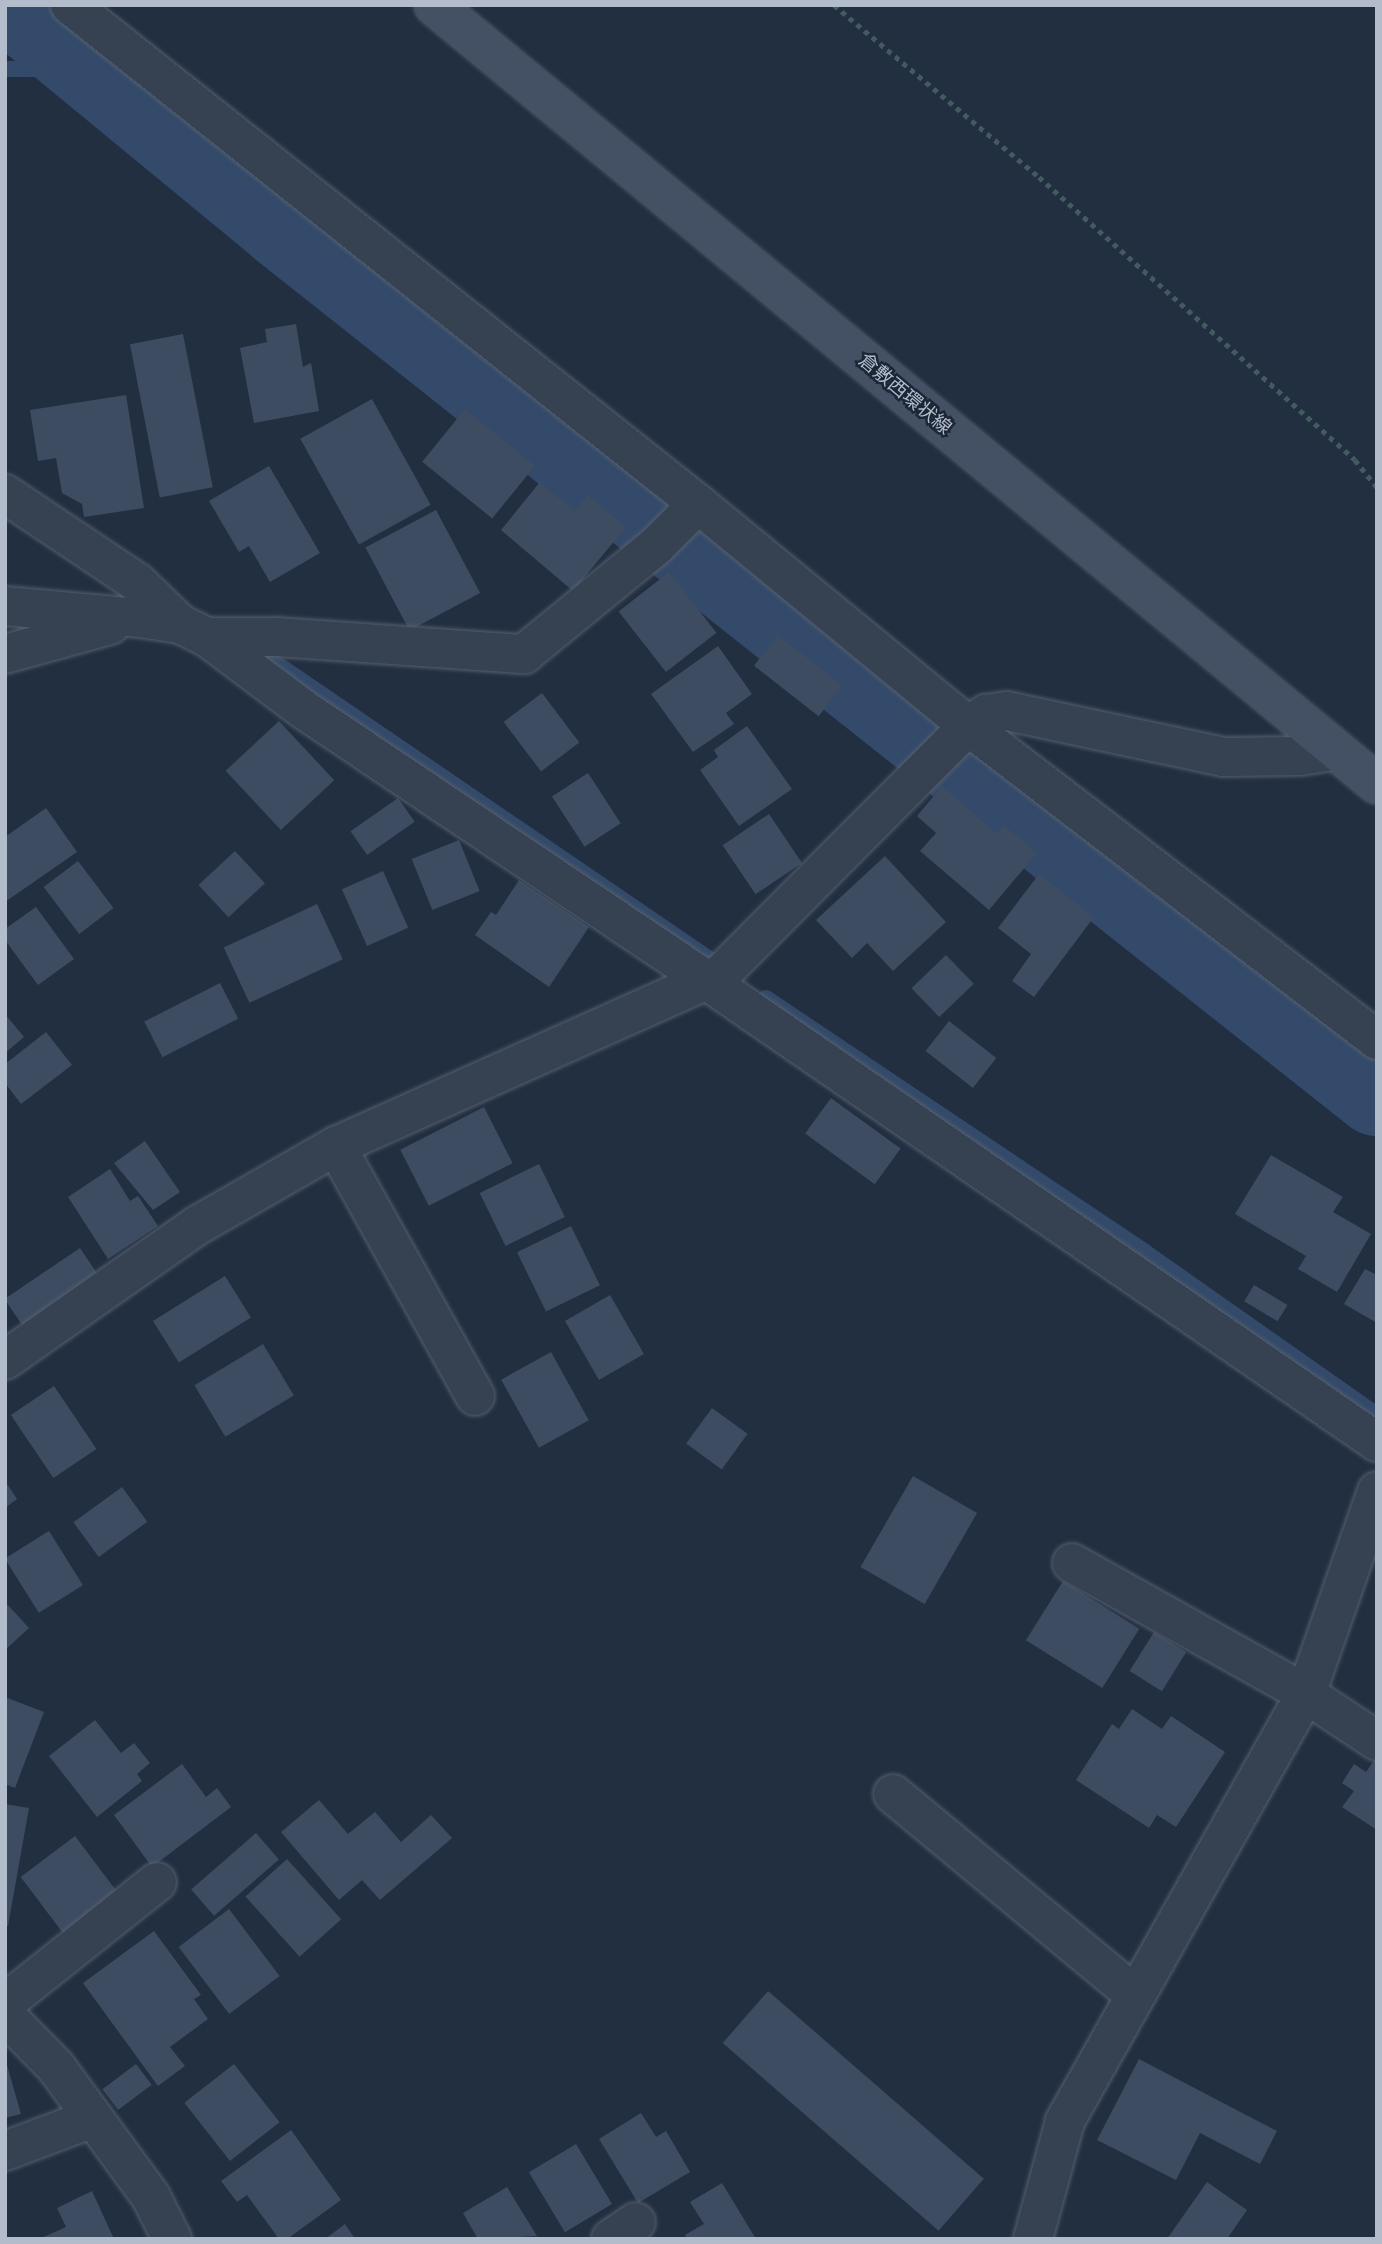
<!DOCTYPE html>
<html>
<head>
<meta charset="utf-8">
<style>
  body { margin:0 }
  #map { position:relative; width:1382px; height:2244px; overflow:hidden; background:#222f41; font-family:"Space Grotesk","Noto Sans JP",sans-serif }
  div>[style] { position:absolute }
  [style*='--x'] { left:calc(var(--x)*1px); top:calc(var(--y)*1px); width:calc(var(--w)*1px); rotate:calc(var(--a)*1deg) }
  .stream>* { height:16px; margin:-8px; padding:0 8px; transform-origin:8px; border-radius:8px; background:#334a6a }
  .river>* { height:91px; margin:-45.5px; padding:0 45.5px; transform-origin:45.5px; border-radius:45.5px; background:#334a6a }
  .building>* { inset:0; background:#3d4c61; transform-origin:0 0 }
  .path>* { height:4.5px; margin-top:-2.25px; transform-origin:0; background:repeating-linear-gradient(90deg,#425b5f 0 5px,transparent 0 10px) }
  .roads { filter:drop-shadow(0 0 2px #545f6e) drop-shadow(0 0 2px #545f6e) }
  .street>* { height:38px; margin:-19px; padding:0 19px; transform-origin:19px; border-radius:19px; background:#364151 }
  .secondary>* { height:38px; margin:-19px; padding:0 19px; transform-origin:19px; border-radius:19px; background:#445064 }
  span { translate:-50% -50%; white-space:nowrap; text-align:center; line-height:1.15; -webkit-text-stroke:5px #1b2636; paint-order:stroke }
  .street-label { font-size:19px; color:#b2bccb }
  .frame { position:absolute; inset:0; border:7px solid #b2bccb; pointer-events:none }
</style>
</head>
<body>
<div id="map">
  <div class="stream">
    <div style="--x:5;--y:69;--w:91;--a:0"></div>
    <div style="--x:273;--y:661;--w:550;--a:34.33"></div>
    <div style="--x:766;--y:998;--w:456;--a:33.8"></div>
    <div style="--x:1145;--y:1252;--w:284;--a:35.1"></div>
  </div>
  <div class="river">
    <div style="--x:19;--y:5;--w:342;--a:39.5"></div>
    <div style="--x:283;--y:223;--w:1396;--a:38.4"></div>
  </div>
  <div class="building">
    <div style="clip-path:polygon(296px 324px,303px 367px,311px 363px,319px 411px,254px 423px,240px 348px,267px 342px,265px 329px)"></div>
    <div style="left:183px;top:334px;width:156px;height:54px;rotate:79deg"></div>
    <div style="clip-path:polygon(126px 395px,144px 508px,84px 517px,82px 504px,62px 493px,56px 458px,38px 461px,30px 410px)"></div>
    <div style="left:372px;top:399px;width:121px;height:82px;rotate:61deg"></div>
    <div style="left:465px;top:409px;width:90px;height:68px;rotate:39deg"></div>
    <div style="clip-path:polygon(269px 466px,320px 553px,270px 582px,249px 546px,239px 552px,209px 501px)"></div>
    <div style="clip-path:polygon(540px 482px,574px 511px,588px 495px,626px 527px,573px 591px,501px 530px)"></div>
    <div style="left:436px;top:510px;width:94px;height:80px;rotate:62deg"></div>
    <div style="left:669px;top:572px;width:77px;height:64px;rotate:52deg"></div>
    <div style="left:778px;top:635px;width:82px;height:39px;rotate:38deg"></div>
    <div style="clip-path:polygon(718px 646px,752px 694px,726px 713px,734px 724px,693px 752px,651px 694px)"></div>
    <div style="left:542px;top:693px;width:62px;height:48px;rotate:53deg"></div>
    <div style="left:279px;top:721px;width:81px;height:73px;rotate:47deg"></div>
    <div style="clip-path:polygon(747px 726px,792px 789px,739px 826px,700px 770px,718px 757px,714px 750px)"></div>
    <div style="left:588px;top:773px;width:60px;height:43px;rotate:57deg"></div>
    <div style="clip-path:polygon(942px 786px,997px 834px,1004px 825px,1037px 853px,989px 910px,920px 851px,936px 833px,917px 816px)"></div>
    <div style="left:398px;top:798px;width:29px;height:58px;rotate:55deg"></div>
    <div style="clip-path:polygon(46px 808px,77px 852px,5px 902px,5px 837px)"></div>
    <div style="left:769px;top:814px;width:59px;height:56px;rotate:56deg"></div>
    <div style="left:459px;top:840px;width:55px;height:51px;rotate:68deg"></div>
    <div style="left:235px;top:851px;width:44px;height:50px;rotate:47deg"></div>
    <div style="clip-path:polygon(885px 856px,946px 922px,893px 971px,867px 943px,852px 958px,816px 920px)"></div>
    <div style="left:78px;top:861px;width:59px;height:43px;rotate:53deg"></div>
    <div style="left:383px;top:871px;width:62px;height:45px;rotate:66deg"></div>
    <div style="clip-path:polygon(1039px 874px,1094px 917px,1034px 997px,1012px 981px,1031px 954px,998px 928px)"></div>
    <div style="clip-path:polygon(519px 880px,589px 927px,549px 987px,475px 935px,491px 912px,496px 915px)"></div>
    <div style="left:317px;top:904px;width:61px;height:103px;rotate:65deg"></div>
    <div style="clip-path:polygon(36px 907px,74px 959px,38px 985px,5px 940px,5px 929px)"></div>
    <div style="left:946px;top:955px;width:40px;height:48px;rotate:46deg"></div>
    <div style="left:220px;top:983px;width:40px;height:85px;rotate:63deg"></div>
    <div style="clip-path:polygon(5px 1014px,24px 1037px,5px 1053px)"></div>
    <div style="left:949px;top:1021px;width:60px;height:38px;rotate:38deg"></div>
    <div style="clip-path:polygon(46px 1032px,72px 1065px,21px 1104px,5px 1083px,5px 1064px)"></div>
    <div style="left:831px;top:1098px;width:86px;height:44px;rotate:36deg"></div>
    <div style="left:484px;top:1107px;width:63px;height:94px;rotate:63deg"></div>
    <div style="clip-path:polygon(145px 1141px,180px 1192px,153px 1210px,114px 1163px)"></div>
    <div style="clip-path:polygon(1271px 1155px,1343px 1197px,1333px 1212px,1371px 1234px,1337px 1292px,1298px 1269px,1306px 1256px,1235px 1214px)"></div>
    <div style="left:539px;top:1164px;width:59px;height:66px;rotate:64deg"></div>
    <div style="clip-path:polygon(110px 1169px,130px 1201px,138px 1196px,158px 1226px,108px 1259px,68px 1197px)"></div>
    <div style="left:571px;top:1226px;width:66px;height:60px;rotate:64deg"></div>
    <div style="left:80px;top:1248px;width:40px;height:91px;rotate:56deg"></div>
    <div style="clip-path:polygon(1365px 1269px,1377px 1275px,1377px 1323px,1344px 1304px)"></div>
    <div style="left:225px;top:1276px;width:49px;height:85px;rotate:58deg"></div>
    <div style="left:1254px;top:1285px;width:39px;height:19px;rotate:31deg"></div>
    <div style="left:610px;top:1295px;width:68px;height:52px;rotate:60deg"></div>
    <div style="left:263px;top:1344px;width:60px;height:80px;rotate:59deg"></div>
    <div style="left:551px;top:1352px;width:78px;height:57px;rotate:61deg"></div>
    <div style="left:54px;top:1386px;width:76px;height:52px;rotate:56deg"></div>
    <div style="left:712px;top:1408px;width:44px;height:44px;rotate:36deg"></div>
    <div style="left:913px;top:1476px;width:74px;height:105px;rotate:30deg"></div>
    <div style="clip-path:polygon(5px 1481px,17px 1499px,5px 1508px)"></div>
    <div style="left:122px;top:1487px;width:43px;height:60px;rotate:54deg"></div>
    <div style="left:49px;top:1531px;width:64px;height:52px;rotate:58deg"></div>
    <div style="left:1063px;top:1581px;width:90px;height:70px;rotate:32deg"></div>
    <div style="clip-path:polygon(5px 1602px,29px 1628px,5px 1650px)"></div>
    <div style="left:1154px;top:1632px;width:38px;height:46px;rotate:32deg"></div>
    <div style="clip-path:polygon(5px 1697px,44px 1712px,15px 1788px,5px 1784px)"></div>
    <div style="clip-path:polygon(1132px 1709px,1162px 1729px,1171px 1716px,1225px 1752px,1176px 1827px,1157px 1815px,1149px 1828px,1076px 1780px,1112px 1724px,1119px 1729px)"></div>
    <div style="clip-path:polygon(95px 1720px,121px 1753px,134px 1743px,150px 1763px,137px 1774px,142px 1781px,97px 1817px,49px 1756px)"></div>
    <div style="clip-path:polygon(1375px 1759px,1377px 1761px,1377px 1830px,1342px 1807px,1354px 1791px,1342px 1783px,1354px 1764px,1366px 1772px)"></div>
    <div style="clip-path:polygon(182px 1764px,206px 1797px,217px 1788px,231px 1807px,152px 1867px,114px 1815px)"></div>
    <div style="clip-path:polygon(319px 1800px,348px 1834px,375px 1812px,401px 1842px,431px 1815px,452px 1838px,380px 1900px,362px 1880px,339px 1900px,281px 1832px)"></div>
    <div style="clip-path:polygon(5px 1804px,29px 1808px,8px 1926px,5px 1926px)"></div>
    <div style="left:256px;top:1833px;width:35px;height:86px;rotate:49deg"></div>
    <div style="left:75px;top:1836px;width:78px;height:68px;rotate:53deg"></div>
    <div style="left:287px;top:1859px;width:81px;height:56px;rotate:48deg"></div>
    <div style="left:229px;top:1909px;width:84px;height:63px;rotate:53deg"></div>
    <div style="clip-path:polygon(154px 1931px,201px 1995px,194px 1999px,208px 2019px,170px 2047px,185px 2066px,158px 2086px,83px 1983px)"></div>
    <div style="left:768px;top:1991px;width:286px;height:69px;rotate:41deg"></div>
    <div style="clip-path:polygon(5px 2058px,21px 2114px,5px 2118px)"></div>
    <div style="clip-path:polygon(1139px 2059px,1277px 2131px,1260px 2164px,1200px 2133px,1176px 2180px,1097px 2140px)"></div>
    <div style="left:136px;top:2064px;width:26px;height:42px;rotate:53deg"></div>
    <div style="left:234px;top:2064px;width:74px;height:63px;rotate:52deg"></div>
    <div style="clip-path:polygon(641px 2113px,656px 2137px,666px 2131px,690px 2172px,638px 2203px,599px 2139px)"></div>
    <div style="clip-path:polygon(291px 2130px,341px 2200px,287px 2239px,279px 2239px,247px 2195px,237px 2202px,221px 2181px)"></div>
    <div style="left:576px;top:2144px;width:70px;height:55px;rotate:59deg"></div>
    <div style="clip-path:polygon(1207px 2182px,1247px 2210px,1227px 2239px,1167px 2239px)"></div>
    <div style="clip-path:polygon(722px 2183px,756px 2239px,687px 2239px,685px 2235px,704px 2224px,690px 2202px)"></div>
    <div style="clip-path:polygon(507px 2187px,537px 2236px,478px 2239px,463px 2213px)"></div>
    <div style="clip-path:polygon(92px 2191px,114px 2239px,39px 2239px,66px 2227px,57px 2208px)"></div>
    <div style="clip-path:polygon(345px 2224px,355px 2239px,325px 2239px)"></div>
  </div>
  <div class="path">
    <div style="--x:834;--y:5;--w:268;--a:40"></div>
    <div style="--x:1039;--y:177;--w:424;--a:41.8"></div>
    <div style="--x:1355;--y:460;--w:35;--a:51"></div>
  </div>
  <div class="roads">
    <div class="street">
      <div style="--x:70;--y:5;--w:802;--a:38.47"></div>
      <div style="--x:698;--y:504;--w:350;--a:39.4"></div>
      <div style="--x:968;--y:726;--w:516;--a:37.51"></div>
      <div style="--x:5;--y:494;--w:160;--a:33.8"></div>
      <div style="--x:138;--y:583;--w:59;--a:44.3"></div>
      <div style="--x:5;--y:606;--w:136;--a:5.1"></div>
      <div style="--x:140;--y:618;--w:40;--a:8.5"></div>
      <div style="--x:180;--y:624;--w:30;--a:26"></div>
      <div style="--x:207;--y:637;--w:120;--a:36.9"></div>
      <div style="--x:303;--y:709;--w:486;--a:33.9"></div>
      <div style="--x:706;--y:980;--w:815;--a:34.55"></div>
      <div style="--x:207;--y:637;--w:71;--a:0"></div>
      <div style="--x:278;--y:637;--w:247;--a:4"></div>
      <div style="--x:524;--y:654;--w:171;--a:-39.3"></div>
      <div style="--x:656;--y:546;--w:59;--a:-45"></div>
      <div style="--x:5;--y:654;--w:109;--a:-15.4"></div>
      <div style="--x:336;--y:1146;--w:286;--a:60.9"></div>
      <div style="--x:5;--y:1360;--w:236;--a:-35"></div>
      <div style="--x:198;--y:1225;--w:159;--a:-29.8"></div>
      <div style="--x:336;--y:1146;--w:422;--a:-24.1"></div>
      <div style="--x:721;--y:974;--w:350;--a:-45.1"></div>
      <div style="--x:968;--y:726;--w:22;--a:-34"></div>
      <div style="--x:986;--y:714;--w:21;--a:-8"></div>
      <div style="--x:1007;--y:711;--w:221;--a:12"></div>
      <div style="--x:1223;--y:757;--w:77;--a:-0.7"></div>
      <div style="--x:1300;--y:756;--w:36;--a:-9"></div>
      <div style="--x:1072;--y:1563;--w:268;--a:29.2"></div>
      <div style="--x:1306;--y:1694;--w:85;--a:33.5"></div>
      <div style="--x:893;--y:1794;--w:315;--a:39.7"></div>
      <div style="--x:5;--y:2003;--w:194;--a:-38.5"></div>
      <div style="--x:5;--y:2015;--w:73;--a:45.6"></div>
      <div style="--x:56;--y:2067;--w:161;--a:53.8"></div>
      <div style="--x:151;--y:2197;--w:47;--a:63.4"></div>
      <div style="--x:5;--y:2151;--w:94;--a:-20.6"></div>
      <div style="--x:611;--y:2239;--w:30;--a:-34"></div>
      <div style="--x:1033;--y:2239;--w:122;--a:-74.8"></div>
      <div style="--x:1065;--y:2121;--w:490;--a:-60.6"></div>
      <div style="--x:1306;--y:1694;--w:215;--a:-70.7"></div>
    </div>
    <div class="secondary">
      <div style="--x:434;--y:5;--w:1223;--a:39.56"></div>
    </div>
  </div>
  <div class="street-label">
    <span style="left:905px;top:394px;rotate:40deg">倉敷西環状線</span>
  </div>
  <div class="frame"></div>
</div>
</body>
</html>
